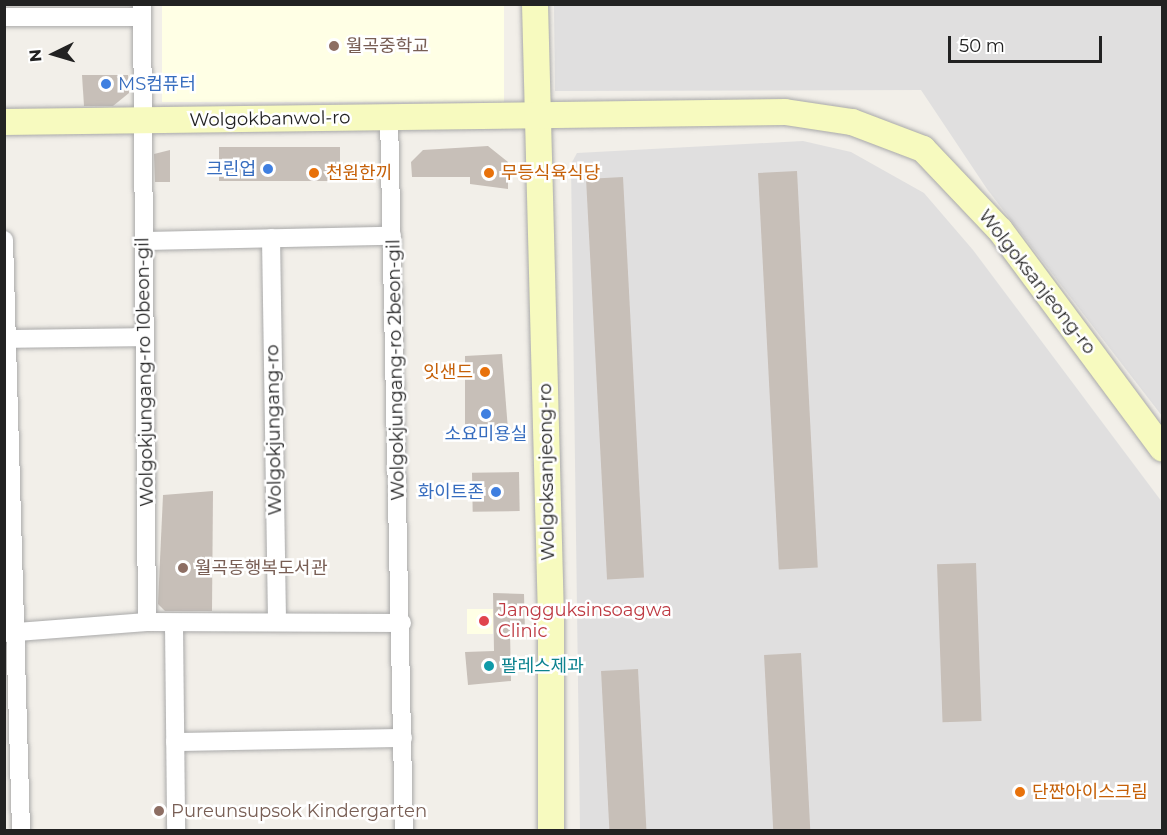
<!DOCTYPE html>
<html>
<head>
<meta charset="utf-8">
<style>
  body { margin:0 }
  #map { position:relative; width:1167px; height:835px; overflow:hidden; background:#f2efe9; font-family:Montserrat,"Noto Sans KR",sans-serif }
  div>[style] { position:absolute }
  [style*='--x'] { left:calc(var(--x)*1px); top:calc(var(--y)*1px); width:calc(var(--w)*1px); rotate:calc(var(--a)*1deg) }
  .residential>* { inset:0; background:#e0dfdf }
  .education>* { inset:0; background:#ffffe5; transform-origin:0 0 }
  .building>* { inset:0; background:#c7bfb8; transform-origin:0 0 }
  .roads { filter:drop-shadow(0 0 2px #a9a9a9) drop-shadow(0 0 2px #a9a9a9) }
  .street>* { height:18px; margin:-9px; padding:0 9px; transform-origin:9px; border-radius:9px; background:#fff }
  .secondary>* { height:26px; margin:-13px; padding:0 13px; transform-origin:13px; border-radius:13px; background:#f7fabf }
  .dots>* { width:16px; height:16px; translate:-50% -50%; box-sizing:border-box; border:3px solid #fff; border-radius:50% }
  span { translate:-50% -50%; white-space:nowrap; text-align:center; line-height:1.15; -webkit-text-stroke:5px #fff; paint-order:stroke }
  .education-label { font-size:18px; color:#785e54 }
  .left { translate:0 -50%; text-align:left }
  .shop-label { font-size:18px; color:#366cbe }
  .right { translate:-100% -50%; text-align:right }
  .street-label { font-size:18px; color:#222 }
  .food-label { font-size:18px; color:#c56008 }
  .health-label { font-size:18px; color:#be3a42 }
  .culture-label { font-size:18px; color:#0d838f }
  .frame { position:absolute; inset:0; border:6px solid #222; pointer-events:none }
  .north { position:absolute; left:24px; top:24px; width:60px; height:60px; -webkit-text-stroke:4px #fff; paint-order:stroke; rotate:265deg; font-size:16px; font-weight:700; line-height:24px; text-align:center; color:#222 }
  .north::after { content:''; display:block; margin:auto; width:21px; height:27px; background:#222; clip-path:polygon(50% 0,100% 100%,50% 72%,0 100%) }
  .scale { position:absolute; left:948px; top:36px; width:154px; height:27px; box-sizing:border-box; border:3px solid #222; border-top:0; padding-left:8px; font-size:18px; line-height:21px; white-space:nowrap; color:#222; -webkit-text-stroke:4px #fff; paint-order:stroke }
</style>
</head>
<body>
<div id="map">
  <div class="residential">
    <div style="clip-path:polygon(554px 5px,1162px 5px,1162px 416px,987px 189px,921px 90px,555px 91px)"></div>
    <div style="clip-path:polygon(803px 141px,851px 152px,924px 193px,973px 250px,1162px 502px,1162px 830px,580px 830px,571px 164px,577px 153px)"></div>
  </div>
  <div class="education">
    <div style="left:162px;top:5px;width:342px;height:97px"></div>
    <div style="left:467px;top:609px;width:26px;height:25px"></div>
  </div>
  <div class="building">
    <div style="clip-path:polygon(82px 75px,128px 75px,129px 93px,113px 106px,84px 106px)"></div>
    <div style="clip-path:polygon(488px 146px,508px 162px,508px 189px,470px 184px,470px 177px,412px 177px,411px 162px,423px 150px)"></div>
    <div style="left:340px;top:147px;width:34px;height:121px;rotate:90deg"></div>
    <div style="clip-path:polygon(170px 150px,170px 182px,155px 182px,154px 154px)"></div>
    <div style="left:797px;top:171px;width:397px;height:39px;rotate:87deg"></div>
    <div style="left:623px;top:177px;width:401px;height:37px;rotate:87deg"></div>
    <div style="clip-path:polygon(502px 354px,508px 430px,465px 433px,465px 356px)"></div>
    <div style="left:519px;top:472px;width:39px;height:47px;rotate:89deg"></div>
    <div style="clip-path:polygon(213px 491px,212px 611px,165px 611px,158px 604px,163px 495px)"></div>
    <div style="left:976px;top:563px;width:158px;height:39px;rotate:88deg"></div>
    <div style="clip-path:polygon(493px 593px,524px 594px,525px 631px,510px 632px,511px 681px,468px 685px,465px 652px,494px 651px)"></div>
    <div style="left:801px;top:653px;width:178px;height:37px;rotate:87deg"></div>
    <div style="left:638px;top:669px;width:162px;height:37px;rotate:87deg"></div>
  </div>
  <div class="roads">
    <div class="street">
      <div style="--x:142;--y:4;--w:618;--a:89.54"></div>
      <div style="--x:4;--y:17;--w:138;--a:0"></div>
      <div style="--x:389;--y:116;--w:714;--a:88.8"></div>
      <div style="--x:271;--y:238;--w:384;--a:89.1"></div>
      <div style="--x:4;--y:240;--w:590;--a:88.35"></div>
      <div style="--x:143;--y:241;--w:249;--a:-1.2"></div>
      <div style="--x:4;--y:339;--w:140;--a:-0.8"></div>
      <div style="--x:174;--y:625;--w:205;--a:89.4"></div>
      <div style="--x:4;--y:633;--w:143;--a:-4.4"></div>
      <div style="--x:147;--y:622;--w:255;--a:0.2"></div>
      <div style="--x:175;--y:742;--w:228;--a:-1"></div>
    </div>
    <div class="secondary">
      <div style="--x:535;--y:4;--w:616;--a:88.51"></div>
      <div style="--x:551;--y:620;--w:210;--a:90"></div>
      <div style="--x:4;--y:122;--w:781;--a:-0.73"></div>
      <div style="--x:785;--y:112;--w:68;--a:8.5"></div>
      <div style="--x:852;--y:122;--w:76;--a:20.8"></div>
      <div style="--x:923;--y:149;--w:112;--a:46.5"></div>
      <div style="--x:1000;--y:230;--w:272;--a:53.4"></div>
    </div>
  </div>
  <div class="dots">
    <div style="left:334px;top:46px;background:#8d6e63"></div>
    <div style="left:106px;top:84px;background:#3f7fe0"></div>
    <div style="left:268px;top:169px;background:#3f7fe0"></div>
    <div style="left:314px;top:173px;background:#e8710a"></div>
    <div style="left:489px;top:173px;background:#e8710a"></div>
    <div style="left:485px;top:372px;background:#e8710a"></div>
    <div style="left:486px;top:414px;background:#3f7fe0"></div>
    <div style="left:496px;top:492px;background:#3f7fe0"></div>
    <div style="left:183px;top:568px;background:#8d6e63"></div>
    <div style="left:484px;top:621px;background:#e0444e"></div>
    <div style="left:489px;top:666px;background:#0f9aa8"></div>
    <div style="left:1020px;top:792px;background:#e8710a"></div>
    <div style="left:159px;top:811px;background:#8d6e63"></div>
  </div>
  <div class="education-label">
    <span class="left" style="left:346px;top:46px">월곡중학교</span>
    <span class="left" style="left:195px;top:568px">월곡동행복도서관</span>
    <span class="left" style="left:171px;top:811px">Pureunsupsok Kindergarten</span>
  </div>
  <div class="shop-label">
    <span class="left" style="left:118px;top:84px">MS컴퓨터</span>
    <span class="right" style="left:256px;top:169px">크린업</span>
    <span style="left:486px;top:434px">소요미용실</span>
    <span class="right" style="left:484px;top:492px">화이트존</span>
  </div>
  <div class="street-label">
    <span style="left:270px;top:119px;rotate:-1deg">Wolgokbanwol-ro</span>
    <span style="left:1037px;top:282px;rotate:52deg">Wolgoksanjeong-ro</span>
    <span style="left:396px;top:370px;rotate:-91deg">Wolgokjungang-ro 2beon-gil</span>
    <span style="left:145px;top:372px;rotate:-91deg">Wolgokjungang-ro 10beon-gil</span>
    <span style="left:274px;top:430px;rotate:-91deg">Wolgokjungang-ro</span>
    <span style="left:547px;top:472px;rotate:-91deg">Wolgoksanjeong-ro</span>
  </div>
  <div class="food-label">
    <span class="left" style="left:326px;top:173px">천원한끼</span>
    <span class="left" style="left:501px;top:173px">무등식육식당</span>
    <span class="right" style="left:473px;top:372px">잇샌드</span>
    <span class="left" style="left:1032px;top:792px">단짠아이스크림</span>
  </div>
  <div class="health-label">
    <span class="left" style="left:498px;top:621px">Jangguksinsoagwa<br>Clinic</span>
  </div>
  <div class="culture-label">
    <span class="left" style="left:501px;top:666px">팔레스제과</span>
  </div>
  <div class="frame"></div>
  <div class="north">N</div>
  <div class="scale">50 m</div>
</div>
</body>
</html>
